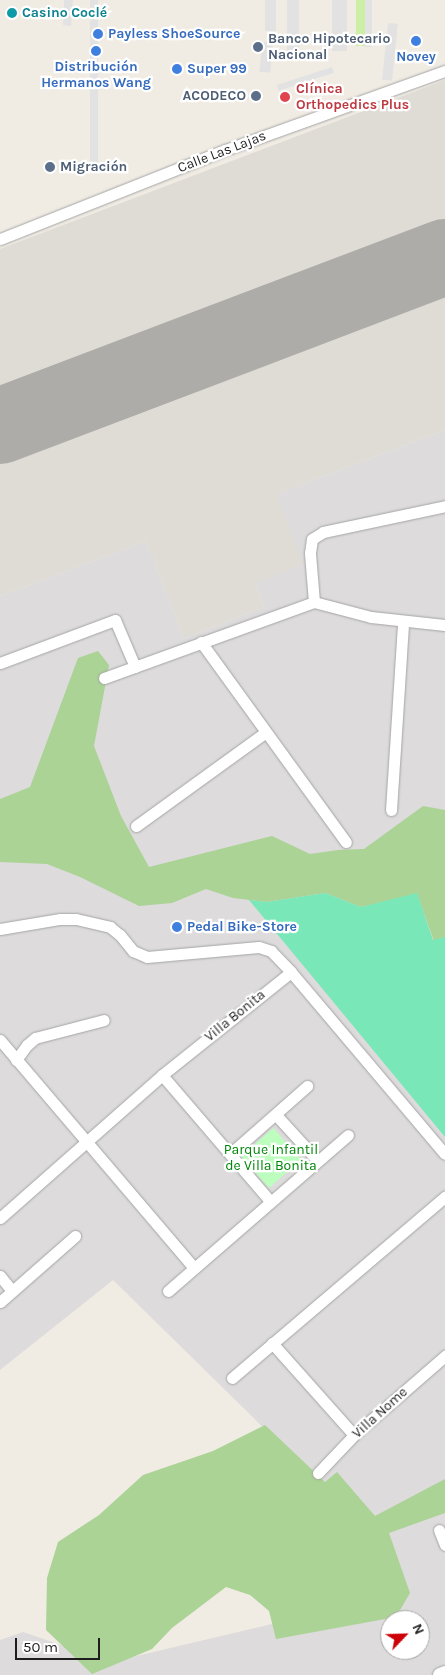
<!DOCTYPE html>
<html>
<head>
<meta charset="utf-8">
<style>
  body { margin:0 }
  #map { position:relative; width:445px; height:1675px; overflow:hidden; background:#f0ece4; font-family:Karla,sans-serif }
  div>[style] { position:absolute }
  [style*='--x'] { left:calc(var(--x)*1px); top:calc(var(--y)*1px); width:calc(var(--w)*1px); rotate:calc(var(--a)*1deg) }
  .residential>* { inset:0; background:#dddbdb }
  .airport>* { inset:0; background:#dfdcd5 }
  .grass>* { inset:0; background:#ccefa5; transform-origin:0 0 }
  .forest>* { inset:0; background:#aad395 }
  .park>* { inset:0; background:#bdfebf; transform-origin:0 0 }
  .pitch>* { inset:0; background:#7ae7b8 }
  .parking>* { inset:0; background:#e2e2e2; transform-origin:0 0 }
  .runway>* { height:76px; margin:-38px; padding:0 38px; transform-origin:38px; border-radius:38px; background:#aeaca8 }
  .roads { filter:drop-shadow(0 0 1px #a5a5a5) drop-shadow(0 0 1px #a5a5a5) }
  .minor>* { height:11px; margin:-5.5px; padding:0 5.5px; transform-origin:5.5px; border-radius:5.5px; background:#fff }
  .tertiary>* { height:14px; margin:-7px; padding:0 7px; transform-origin:7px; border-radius:7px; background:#fff }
  .dots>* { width:14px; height:14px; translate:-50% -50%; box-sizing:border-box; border:2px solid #fff; border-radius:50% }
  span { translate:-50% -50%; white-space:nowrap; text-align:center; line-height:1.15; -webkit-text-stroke:4.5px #fff; paint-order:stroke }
  .culture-label { font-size:14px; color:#0d838f; font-weight:700 }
  .left { translate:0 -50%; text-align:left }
  .shop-label { font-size:14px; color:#366cbe; font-weight:700 }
  .service-label { font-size:14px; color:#4e5e75; font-weight:700 }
  .right { translate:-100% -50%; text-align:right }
  .health-label { font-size:14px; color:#be3a42; font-weight:700 }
  .street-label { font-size:14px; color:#1e1e1e }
  .park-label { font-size:14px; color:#018707 }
  .north { position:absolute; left:380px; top:1610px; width:50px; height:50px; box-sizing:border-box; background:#fff; border:1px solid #a5a5a5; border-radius:50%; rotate:66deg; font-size:14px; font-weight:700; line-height:20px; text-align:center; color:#1e1e1e }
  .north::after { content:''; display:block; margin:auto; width:18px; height:22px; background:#cd0008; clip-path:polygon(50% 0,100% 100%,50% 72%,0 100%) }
  .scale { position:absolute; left:15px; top:1638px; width:85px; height:22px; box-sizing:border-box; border:2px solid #1e1e1e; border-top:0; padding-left:6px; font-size:15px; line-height:18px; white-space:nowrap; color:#1e1e1e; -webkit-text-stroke:4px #fff; paint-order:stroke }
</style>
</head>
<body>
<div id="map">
  <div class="residential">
    <div style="clip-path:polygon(evenodd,445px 430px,445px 1675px,0 1675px,0 1640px,23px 1632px,111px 1662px,352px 1605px,330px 1493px,113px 1280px,0 1370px,0 596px,146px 541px,184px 638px,264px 607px,255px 583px,276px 494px,445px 430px,390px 1620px,420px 1620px,420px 1650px,390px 1650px,390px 1620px)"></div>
  </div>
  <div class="airport">
    <div style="clip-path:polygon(445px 80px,445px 430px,276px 494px,303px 564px,255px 583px,264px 607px,184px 638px,146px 541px,0 596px,0 249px)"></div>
  </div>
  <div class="grass">
    <div style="left:356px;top:0;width:9px;height:46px"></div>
  </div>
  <div class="forest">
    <div style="clip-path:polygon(98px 651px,109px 665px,94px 746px,121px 816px,149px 867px,272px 836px,310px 854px,338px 850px,364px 849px,423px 806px,445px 810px,445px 937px,434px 941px,417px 894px,361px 907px,325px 893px,267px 902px,233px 898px,206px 889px,172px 903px,139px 906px,80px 877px,47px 864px,0 862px,0 799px,30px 787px,78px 658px)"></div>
    <div style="clip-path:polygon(265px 1425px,325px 1482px,337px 1472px,375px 1516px,445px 1479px,445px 1513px,389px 1533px,410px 1593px,396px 1617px,276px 1639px,269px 1611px,250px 1595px,226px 1587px,172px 1628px,152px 1649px,92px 1674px,46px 1630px,47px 1578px,58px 1542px,99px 1515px,143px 1475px,213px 1451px)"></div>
  </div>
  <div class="park">
    <div style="left:273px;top:1128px;width:42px;height:43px;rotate:48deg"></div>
  </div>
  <div class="pitch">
    <div style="clip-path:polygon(325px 893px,361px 907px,417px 893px,433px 940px,445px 937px,445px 1137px,249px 900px,267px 902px)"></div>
  </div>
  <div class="parking">
    <div style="clip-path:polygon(64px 0,73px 0,71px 26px,63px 25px)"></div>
    <div style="left:90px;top:0;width:8px;height:166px"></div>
    <div style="left:265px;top:0;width:11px;height:31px"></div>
    <div style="left:287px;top:0;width:12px;height:59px"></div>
    <div style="left:332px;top:0;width:15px;height:51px"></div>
    <div style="left:365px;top:0;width:7px;height:47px"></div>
    <div style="left:388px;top:23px;width:10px;height:57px;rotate:6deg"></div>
    <div style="left:262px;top:42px;width:11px;height:30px;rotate:5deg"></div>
    <div style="left:332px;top:67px;width:6px;height:58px;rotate:72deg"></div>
  </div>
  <div class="runway">
    <div style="--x:0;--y:426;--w:476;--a:-20.8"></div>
  </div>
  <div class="roads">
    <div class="minor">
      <div style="--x:0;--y:239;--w:242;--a:-21.6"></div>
      <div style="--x:225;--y:150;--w:234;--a:-19.8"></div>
      <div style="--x:314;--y:602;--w:49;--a:-94.7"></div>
      <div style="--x:310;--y:553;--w:14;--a:-82"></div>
      <div style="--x:312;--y:539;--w:13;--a:-32"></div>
      <div style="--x:323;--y:532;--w:125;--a:-12"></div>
      <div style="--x:201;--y:642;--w:247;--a:54.1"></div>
      <div style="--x:0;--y:663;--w:123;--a:-20.5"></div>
      <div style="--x:115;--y:620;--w:51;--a:66.9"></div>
      <div style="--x:104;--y:678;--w:223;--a:-19.9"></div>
      <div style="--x:314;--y:602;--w:59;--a:14.7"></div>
      <div style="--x:371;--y:617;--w:74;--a:6.2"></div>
      <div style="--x:391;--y:810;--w:188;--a:-86.3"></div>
      <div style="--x:136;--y:826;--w:160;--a:-35.9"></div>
      <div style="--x:0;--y:929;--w:61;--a:-9.5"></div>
      <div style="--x:60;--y:919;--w:16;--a:0"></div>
      <div style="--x:76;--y:919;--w:35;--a:13"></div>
      <div style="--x:110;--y:927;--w:13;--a:39"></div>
      <div style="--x:120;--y:935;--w:21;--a:51"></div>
      <div style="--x:133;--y:951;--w:15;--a:23"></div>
      <div style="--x:147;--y:957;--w:112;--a:-5.1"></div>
      <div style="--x:259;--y:947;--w:13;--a:18"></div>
      <div style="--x:271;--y:951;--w:29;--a:46"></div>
      <div style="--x:0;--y:1040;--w:298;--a:49.6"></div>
      <div style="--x:16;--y:1060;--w:19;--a:-54"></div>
      <div style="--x:27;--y:1045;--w:11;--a:-41"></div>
      <div style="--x:35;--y:1038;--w:71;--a:-14.6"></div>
      <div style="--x:162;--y:1075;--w:166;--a:49.4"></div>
      <div style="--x:276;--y:1115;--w:62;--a:47.6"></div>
      <div style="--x:230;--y:1154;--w:103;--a:-41.4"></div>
      <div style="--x:0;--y:1218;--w:216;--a:-41.4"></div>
      <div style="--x:162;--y:1075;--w:165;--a:-38.6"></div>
      <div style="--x:291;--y:972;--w:238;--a:49.8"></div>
      <div style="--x:0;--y:1276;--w:19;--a:51"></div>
      <div style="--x:168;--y:1291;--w:238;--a:-40.9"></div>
      <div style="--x:0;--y:1302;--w:100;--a:-41.3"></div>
      <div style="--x:272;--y:1343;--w:123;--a:48.3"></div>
      <div style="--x:232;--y:1378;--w:280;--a:-40.4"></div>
      <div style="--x:318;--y:1473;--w:52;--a:-46.5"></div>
      <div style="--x:354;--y:1435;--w:121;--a:-41"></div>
      <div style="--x:439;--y:1530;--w:16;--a:68"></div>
    </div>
    <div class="tertiary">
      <div style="--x:440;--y:1675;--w:5;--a:-22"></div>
    </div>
  </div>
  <div class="dots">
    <div style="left:12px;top:13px;background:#0f9aa8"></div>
    <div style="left:98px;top:34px;background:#3f7fe0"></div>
    <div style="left:416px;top:41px;background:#3f7fe0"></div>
    <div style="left:258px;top:47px;background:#5c6f8a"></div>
    <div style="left:96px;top:51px;background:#3f7fe0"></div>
    <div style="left:177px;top:69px;background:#3f7fe0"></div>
    <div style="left:256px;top:96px;background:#5c6f8a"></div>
    <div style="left:285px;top:97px;background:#e0444e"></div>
    <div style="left:50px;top:167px;background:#5c6f8a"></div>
    <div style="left:177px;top:927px;background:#3f7fe0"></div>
  </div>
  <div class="culture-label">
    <span class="left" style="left:22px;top:13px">Casino Coclé</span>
  </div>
  <div class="shop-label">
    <span class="left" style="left:108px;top:34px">Payless ShoeSource</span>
    <span style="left:416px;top:57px">Novey</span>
    <span style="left:96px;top:75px">Distribución<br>Hermanos Wang</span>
    <span class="left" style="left:187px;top:69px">Super 99</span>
    <span class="left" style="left:187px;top:927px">Pedal Bike-Store</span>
  </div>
  <div class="service-label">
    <span class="left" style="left:268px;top:47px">Banco Hipotecario<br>Nacional</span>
    <span class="right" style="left:246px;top:96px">ACODECO</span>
    <span class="left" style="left:60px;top:167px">Migración</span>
  </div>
  <div class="health-label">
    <span class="left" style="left:296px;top:97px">Clínica<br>Orthopedics Plus</span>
  </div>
  <div class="street-label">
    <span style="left:222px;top:152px;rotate:-21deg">Calle Las Lajas</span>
    <span style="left:235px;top:1016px;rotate:-39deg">Villa Bonita</span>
    <span style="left:380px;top:1413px;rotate:-42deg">Villa Nome</span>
  </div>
  <div class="park-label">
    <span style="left:271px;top:1158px">Parque Infantil<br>de Villa Bonita</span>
  </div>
  <div class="north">N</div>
  <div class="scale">50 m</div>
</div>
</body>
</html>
